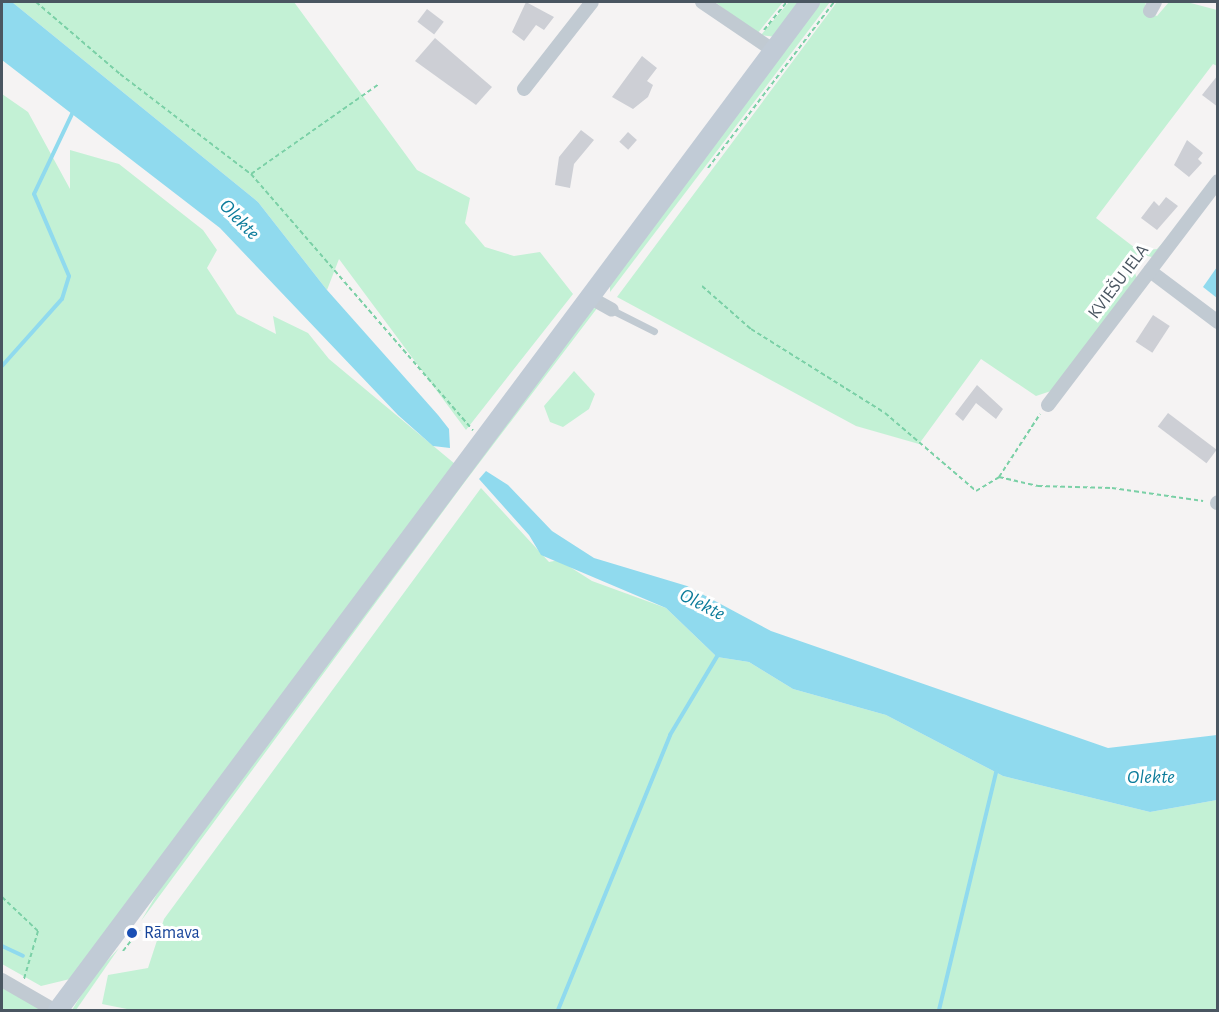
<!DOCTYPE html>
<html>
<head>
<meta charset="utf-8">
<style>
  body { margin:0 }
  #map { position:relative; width:1219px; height:1012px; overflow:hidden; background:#f5f3f3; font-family:"Alegreya Sans",sans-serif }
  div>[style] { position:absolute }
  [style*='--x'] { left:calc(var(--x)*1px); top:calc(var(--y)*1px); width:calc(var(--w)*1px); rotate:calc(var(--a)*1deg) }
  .green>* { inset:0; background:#c3f1d5 }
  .water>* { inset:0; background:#90daee }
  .stream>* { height:4px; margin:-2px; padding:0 2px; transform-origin:2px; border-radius:2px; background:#90daee }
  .building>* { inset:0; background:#cdcfd5; transform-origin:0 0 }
  .path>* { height:2px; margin-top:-1px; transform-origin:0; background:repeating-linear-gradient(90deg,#7ad0a6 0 4.5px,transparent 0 7.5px) }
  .service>* { height:7px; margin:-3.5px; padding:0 3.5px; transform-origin:3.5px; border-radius:3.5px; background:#c1cad2 }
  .minor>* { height:14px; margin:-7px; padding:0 7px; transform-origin:7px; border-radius:7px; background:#c1cad2 }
  .secondary>* { height:20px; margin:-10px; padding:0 10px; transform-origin:10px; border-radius:10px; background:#c1cbd6 }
  .dots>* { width:16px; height:16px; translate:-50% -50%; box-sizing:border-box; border:3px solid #fff; border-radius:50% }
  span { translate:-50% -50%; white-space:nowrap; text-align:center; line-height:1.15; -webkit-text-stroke:6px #fff; paint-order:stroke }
  .street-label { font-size:18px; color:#4a5661 }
  .transit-label { font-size:18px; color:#164399 }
  .left { translate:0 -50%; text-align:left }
  .water-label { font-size:20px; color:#0c7c9b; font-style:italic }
  .frame { position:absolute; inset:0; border:3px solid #4a5661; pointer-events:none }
</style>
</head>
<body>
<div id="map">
  <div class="green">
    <div style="clip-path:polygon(12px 2px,294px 2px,417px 170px,470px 198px,465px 223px,485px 247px,514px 256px,540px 252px,573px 294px,466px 430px,339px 259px,327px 290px,258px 202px)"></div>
    <div style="clip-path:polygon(715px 2px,783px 2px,757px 34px)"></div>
    <div style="clip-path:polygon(789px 2px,801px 2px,776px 37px,761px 35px)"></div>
    <div style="clip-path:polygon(820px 2px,830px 2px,610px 292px,610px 282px)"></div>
    <div style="clip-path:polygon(837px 2px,1146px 2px,1144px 10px,1157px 16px,1169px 2px,1187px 2px,1217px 10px,1217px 66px,1213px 64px,1096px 218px,1139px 251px,1157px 249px,1173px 232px,1152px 257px,1138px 254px,1131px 261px,1137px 279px,1051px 391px,1036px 396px,981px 359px,919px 444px,856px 426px,617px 297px)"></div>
    <div style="clip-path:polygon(2px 94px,28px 112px,70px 189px,70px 150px,119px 164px,203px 230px,217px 250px,207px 268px,237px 314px,276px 334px,273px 316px,308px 333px,329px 359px,455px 464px,70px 979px,41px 986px,2px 964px)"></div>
    <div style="clip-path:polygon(598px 307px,464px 483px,141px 921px,167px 877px,592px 309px)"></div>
    <div style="clip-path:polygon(574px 371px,595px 394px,589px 409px,563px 427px,550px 422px,544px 406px)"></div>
    <div style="clip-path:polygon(481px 488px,549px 562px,559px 560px,592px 581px,666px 608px,717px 657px,749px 662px,793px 689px,886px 715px,1003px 776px,1150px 812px,1217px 800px,1217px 1010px,132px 1010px,102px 1004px,108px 975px,148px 968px,164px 919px)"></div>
    <div style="clip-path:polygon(119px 948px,76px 1010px,72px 1010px,93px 976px)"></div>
    <div style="clip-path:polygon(2px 988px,38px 1005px,40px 1010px,2px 1010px)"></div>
  </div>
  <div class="water">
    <div style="clip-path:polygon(2px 2px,12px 2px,258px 202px,327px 290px,438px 415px,449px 429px,450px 448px,433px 446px,398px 415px,220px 228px,2px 60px)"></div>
    <div style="clip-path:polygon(1217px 267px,1217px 298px,1203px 287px)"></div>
    <div style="clip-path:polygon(486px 471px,508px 485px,552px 531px,594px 558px,687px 586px,771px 631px,1108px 748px,1217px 735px,1217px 800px,1150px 812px,1003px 776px,886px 715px,793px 689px,749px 662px,717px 657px,666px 608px,541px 555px,529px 535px,479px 479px)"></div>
  </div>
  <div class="stream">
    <div style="--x:2;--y:366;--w:90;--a:-48.2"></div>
    <div style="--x:62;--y:299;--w:24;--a:-73"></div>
    <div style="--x:69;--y:276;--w:89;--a:-113.1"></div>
    <div style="--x:34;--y:194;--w:89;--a:-64.6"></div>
    <div style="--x:2;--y:946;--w:23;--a:25"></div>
    <div style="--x:558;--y:1010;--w:297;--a:-67.8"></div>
    <div style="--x:670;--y:735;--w:96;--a:-59.1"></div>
    <div style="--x:939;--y:1010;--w:248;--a:-76.5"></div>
  </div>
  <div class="building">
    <div style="clip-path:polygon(526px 2px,554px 17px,544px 30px,536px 25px,524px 41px,512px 32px)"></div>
    <div style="left:427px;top:9px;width:21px;height:16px;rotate:37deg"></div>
    <div style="clip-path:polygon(435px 38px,492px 87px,476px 105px,415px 61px)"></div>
    <div style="clip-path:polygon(642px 56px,657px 68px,647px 81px,653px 85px,648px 97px,633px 109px,612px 97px)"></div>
    <div style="clip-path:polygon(1218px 75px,1218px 107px,1202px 95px)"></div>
    <div style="clip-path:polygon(581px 130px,594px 140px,574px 164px,570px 188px,555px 185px,559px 157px)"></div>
    <div style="left:628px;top:132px;width:12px;height:13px;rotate:42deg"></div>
    <div style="clip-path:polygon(1187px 140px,1203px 153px,1198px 159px,1202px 163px,1189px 177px,1174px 165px)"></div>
    <div style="clip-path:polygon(1166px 197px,1178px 206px,1157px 230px,1141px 218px,1154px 201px,1159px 206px)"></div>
    <div style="left:1153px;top:315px;width:20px;height:32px;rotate:33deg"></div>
    <div style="clip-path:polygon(977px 385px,1003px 409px,996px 419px,976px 403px,963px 421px,955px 414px)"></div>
    <div style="left:1168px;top:413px;width:61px;height:17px;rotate:37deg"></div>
  </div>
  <div class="path">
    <div style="--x:36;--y:2;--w:111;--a:40.6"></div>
    <div style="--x:120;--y:74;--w:165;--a:37.4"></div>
    <div style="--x:251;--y:174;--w:156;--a:-35.1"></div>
    <div style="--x:764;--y:30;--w:36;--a:-51"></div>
    <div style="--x:708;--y:168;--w:208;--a:-52.8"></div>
    <div style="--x:251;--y:174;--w:339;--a:49.1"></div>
    <div style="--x:702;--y:286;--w:65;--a:41.3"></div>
    <div style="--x:751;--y:329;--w:158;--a:32.1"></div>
    <div style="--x:885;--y:413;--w:120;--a:40.6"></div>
    <div style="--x:976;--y:491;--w:27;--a:-31"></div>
    <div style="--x:999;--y:477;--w:75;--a:-56.9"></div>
    <div style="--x:999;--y:477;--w:40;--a:13"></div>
    <div style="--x:1038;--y:486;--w:74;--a:1.5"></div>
    <div style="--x:1112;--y:488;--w:92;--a:8.1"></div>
    <div style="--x:1217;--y:516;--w:37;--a:88"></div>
    <div style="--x:2;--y:897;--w:50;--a:43.4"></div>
    <div style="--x:38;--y:931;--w:50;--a:106.3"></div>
    <div style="--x:123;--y:951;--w:28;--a:-52"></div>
  </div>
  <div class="service">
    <div style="--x:612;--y:310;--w:47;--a:26.6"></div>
  </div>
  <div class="minor">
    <div style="--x:702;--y:2;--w:86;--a:34.1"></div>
    <div style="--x:1150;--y:11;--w:10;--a:-61"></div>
    <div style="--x:524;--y:89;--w:110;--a:-52"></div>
    <div style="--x:1150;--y:271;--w:85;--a:36.9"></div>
    <div style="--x:589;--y:297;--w:26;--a:29"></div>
    <div style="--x:1048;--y:405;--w:281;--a:-52.8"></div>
    <div style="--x:1217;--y:503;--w:1;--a:-45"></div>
    <div style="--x:2;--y:980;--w:60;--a:30"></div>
  </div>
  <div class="secondary">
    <div style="--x:58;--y:1010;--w:1258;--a:-53.28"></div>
  </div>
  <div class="dots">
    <div style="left:132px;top:933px;background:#1a4fb4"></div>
  </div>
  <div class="street-label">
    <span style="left:1119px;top:282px;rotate:-53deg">KVIEŠU IELA</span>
  </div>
  <div class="transit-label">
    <span class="left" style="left:144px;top:933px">Rāmava</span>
  </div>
  <div class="water-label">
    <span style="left:239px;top:220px;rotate:46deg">Olekte</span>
    <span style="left:702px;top:605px;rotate:27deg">Olekte</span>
    <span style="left:1151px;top:777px">Olekte</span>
  </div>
  <div class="frame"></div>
</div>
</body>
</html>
